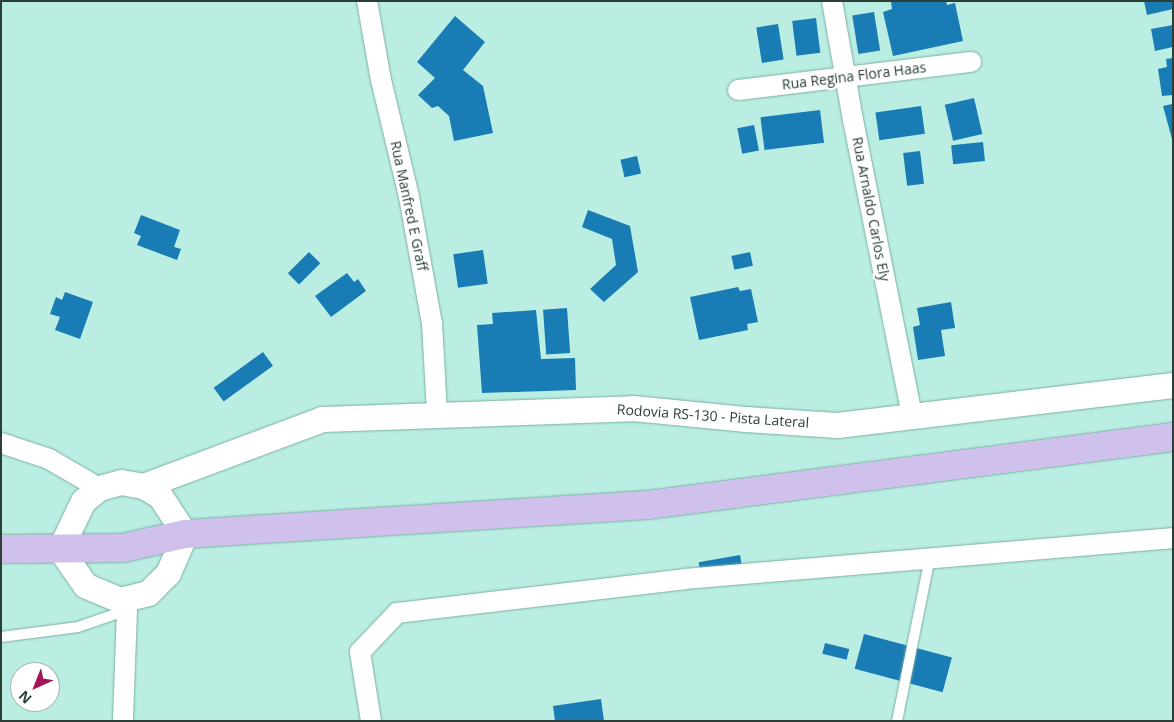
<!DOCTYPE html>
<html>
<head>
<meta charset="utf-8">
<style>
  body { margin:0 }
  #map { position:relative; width:1174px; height:722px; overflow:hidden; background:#baeee3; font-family:"Open Sans",sans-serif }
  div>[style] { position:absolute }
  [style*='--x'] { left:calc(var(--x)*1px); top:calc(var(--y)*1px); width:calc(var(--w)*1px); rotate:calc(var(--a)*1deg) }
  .building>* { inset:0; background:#1a7cb4; transform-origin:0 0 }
  .roads { filter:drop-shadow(0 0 1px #7dafa4) drop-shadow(0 0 1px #7dafa4) }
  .service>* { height:10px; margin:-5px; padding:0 5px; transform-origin:5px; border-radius:5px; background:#fff }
  .minor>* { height:20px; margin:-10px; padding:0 10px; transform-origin:10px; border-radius:10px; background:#fff }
  .tertiary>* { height:25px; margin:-12.5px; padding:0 12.5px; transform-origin:12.5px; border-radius:12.5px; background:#fff }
  .primary>* { height:28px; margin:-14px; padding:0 14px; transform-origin:14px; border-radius:14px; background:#d0c1ec }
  span { translate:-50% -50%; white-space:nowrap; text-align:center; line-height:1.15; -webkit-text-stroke:5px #fff; paint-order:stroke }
  .street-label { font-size:14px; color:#2a3f3a }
  .frame { position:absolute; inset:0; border:2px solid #2a3f3a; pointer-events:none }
  .north { position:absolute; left:10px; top:662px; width:50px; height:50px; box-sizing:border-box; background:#fff; border:1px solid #aab2b0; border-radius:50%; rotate:224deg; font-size:14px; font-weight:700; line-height:20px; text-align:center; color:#2a3f3a }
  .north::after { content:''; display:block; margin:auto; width:18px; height:22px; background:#a41457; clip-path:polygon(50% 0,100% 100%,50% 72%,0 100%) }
</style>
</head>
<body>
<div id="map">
  <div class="building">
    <div style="clip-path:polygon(891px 1px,946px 1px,947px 5px,955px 3px,963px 41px,893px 56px,883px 12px,892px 9px)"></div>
    <div style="clip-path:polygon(1144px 1px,1173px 1px,1173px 9px,1147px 15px)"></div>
    <div style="left:874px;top:12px;width:39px;height:22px;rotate:81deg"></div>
    <div style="clip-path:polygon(455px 16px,485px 42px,463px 70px,483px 86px,493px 133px,454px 141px,449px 116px,438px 106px,432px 108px,418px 95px,435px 78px,417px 62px)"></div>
    <div style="left:816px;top:18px;width:35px;height:24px;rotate:83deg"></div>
    <div style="left:778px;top:24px;width:36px;height:22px;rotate:81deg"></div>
    <div style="clip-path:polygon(1173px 25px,1173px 47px,1155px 51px,1151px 29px)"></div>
    <div style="clip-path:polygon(1173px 58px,1173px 95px,1162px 96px,1158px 69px,1167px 67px,1166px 59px)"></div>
    <div style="left:974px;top:98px;width:37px;height:30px;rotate:77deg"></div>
    <div style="clip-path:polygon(1172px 104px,1173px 108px,1172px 139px,1163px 106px)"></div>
    <div style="left:921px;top:106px;width:28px;height:46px;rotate:82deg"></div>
    <div style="left:820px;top:110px;width:33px;height:60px;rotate:83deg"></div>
    <div style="left:754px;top:125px;width:26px;height:17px;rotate:79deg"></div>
    <div style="left:983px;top:142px;width:19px;height:32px;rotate:84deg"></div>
    <div style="left:920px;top:151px;width:33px;height:17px;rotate:83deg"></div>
    <div style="left:637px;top:156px;width:18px;height:17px;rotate:77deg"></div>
    <div style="clip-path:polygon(588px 210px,630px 226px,638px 272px,604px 302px,590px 289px,616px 265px,612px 239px,582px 227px)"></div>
    <div style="clip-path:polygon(141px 215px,180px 230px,174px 247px,181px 249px,177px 260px,137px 245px,141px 236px,134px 233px)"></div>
    <div style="left:483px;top:250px;width:34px;height:30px;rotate:82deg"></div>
    <div style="left:309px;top:252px;width:16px;height:30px;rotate:45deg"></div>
    <div style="left:750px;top:252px;width:14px;height:19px;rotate:78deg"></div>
    <div style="clip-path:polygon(347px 273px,354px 282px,358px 279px,366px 291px,331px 317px,315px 296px)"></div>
    <div style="clip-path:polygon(738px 287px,740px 291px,751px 289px,758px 322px,747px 324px,748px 330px,699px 340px,690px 297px)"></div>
    <div style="clip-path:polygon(65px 292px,93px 302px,80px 339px,55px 330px,60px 317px,50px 314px,56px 297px,62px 300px)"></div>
    <div style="clip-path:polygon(951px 302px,955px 328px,941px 330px,945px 356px,918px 360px,913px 327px,920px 325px,917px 308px)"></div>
    <div style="left:567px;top:308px;width:45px;height:24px;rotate:86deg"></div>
    <div style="clip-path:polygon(536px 310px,541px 359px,575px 358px,576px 390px,482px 393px,477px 325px,493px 324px,492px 313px)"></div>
    <div style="left:263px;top:352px;width:17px;height:61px;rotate:54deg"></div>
    <div style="left:740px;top:555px;width:11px;height:42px;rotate:80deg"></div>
    <div style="left:864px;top:634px;width:91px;height:36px;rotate:15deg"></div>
    <div style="left:825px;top:643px;width:25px;height:11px;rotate:14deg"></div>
    <div style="clip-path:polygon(601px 699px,604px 721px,555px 721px,553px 706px)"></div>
  </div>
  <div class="roads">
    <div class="service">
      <div style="--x:1;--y:637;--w:78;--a:-7.4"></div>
      <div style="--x:78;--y:627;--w:52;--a:-19.1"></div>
      <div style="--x:897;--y:721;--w:166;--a:-78.6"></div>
    </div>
    <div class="minor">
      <div style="--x:367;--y:1;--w:80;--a:80"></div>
      <div style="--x:381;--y:80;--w:120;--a:76.5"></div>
      <div style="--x:409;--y:197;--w:128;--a:79.7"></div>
      <div style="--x:432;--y:323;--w:90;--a:86.8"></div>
      <div style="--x:832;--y:1;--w:121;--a:80"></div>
      <div style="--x:853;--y:120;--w:302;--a:78.7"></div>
      <div style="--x:738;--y:90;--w:235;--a:-6.9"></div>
      <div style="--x:1;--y:443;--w:51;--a:18.4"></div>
      <div style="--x:49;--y:459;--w:58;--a:30.1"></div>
      <div style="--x:120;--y:600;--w:12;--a:55"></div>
      <div style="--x:127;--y:610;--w:111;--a:92.1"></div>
      <div style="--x:371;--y:721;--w:70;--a:-99.1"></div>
      <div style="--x:360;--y:652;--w:54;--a:-46.5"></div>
      <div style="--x:397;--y:613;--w:290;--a:-6.7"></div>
      <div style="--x:685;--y:579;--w:490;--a:-4.8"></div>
    </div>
    <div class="tertiary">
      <div style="--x:121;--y:482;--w:22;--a:10"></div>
      <div style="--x:143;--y:486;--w:20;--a:30"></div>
      <div style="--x:160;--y:496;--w:45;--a:56.7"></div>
      <div style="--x:185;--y:534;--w:43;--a:113.6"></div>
      <div style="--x:168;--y:573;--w:28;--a:135"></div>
      <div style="--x:148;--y:593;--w:29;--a:166"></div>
      <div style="--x:120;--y:600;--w:38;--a:-157"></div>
      <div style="--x:85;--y:585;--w:44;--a:-124.8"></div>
      <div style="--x:60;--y:549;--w:53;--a:-64.4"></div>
      <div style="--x:83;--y:501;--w:21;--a:-39"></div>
      <div style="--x:99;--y:488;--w:23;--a:-15"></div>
      <div style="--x:143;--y:486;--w:191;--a:-20.5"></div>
      <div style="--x:322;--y:419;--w:311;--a:-2"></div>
      <div style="--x:633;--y:408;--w:114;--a:5.6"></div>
      <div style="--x:746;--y:419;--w:91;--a:3.8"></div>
      <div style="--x:837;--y:425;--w:338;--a:-6.8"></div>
    </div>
    <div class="primary">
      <div style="--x:1;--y:549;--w:122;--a:-0.5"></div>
      <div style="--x:123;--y:548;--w:64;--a:-12.7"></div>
      <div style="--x:185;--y:534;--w:464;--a:-3.6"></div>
      <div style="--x:648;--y:505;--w:529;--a:-7.38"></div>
    </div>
  </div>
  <div class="street-label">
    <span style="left:854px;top:76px;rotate:-7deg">Rua Regina Flora Haas</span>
    <span style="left:409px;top:206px;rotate:78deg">Rua Manfred E Graff</span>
    <span style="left:871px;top:209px;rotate:79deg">Rua Arnaldo Carlos Ely</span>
    <span style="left:713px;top:416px;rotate:4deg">Rodovia RS-130 - Pista Lateral</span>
  </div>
  <div class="frame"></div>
  <div class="north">N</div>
</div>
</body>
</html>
